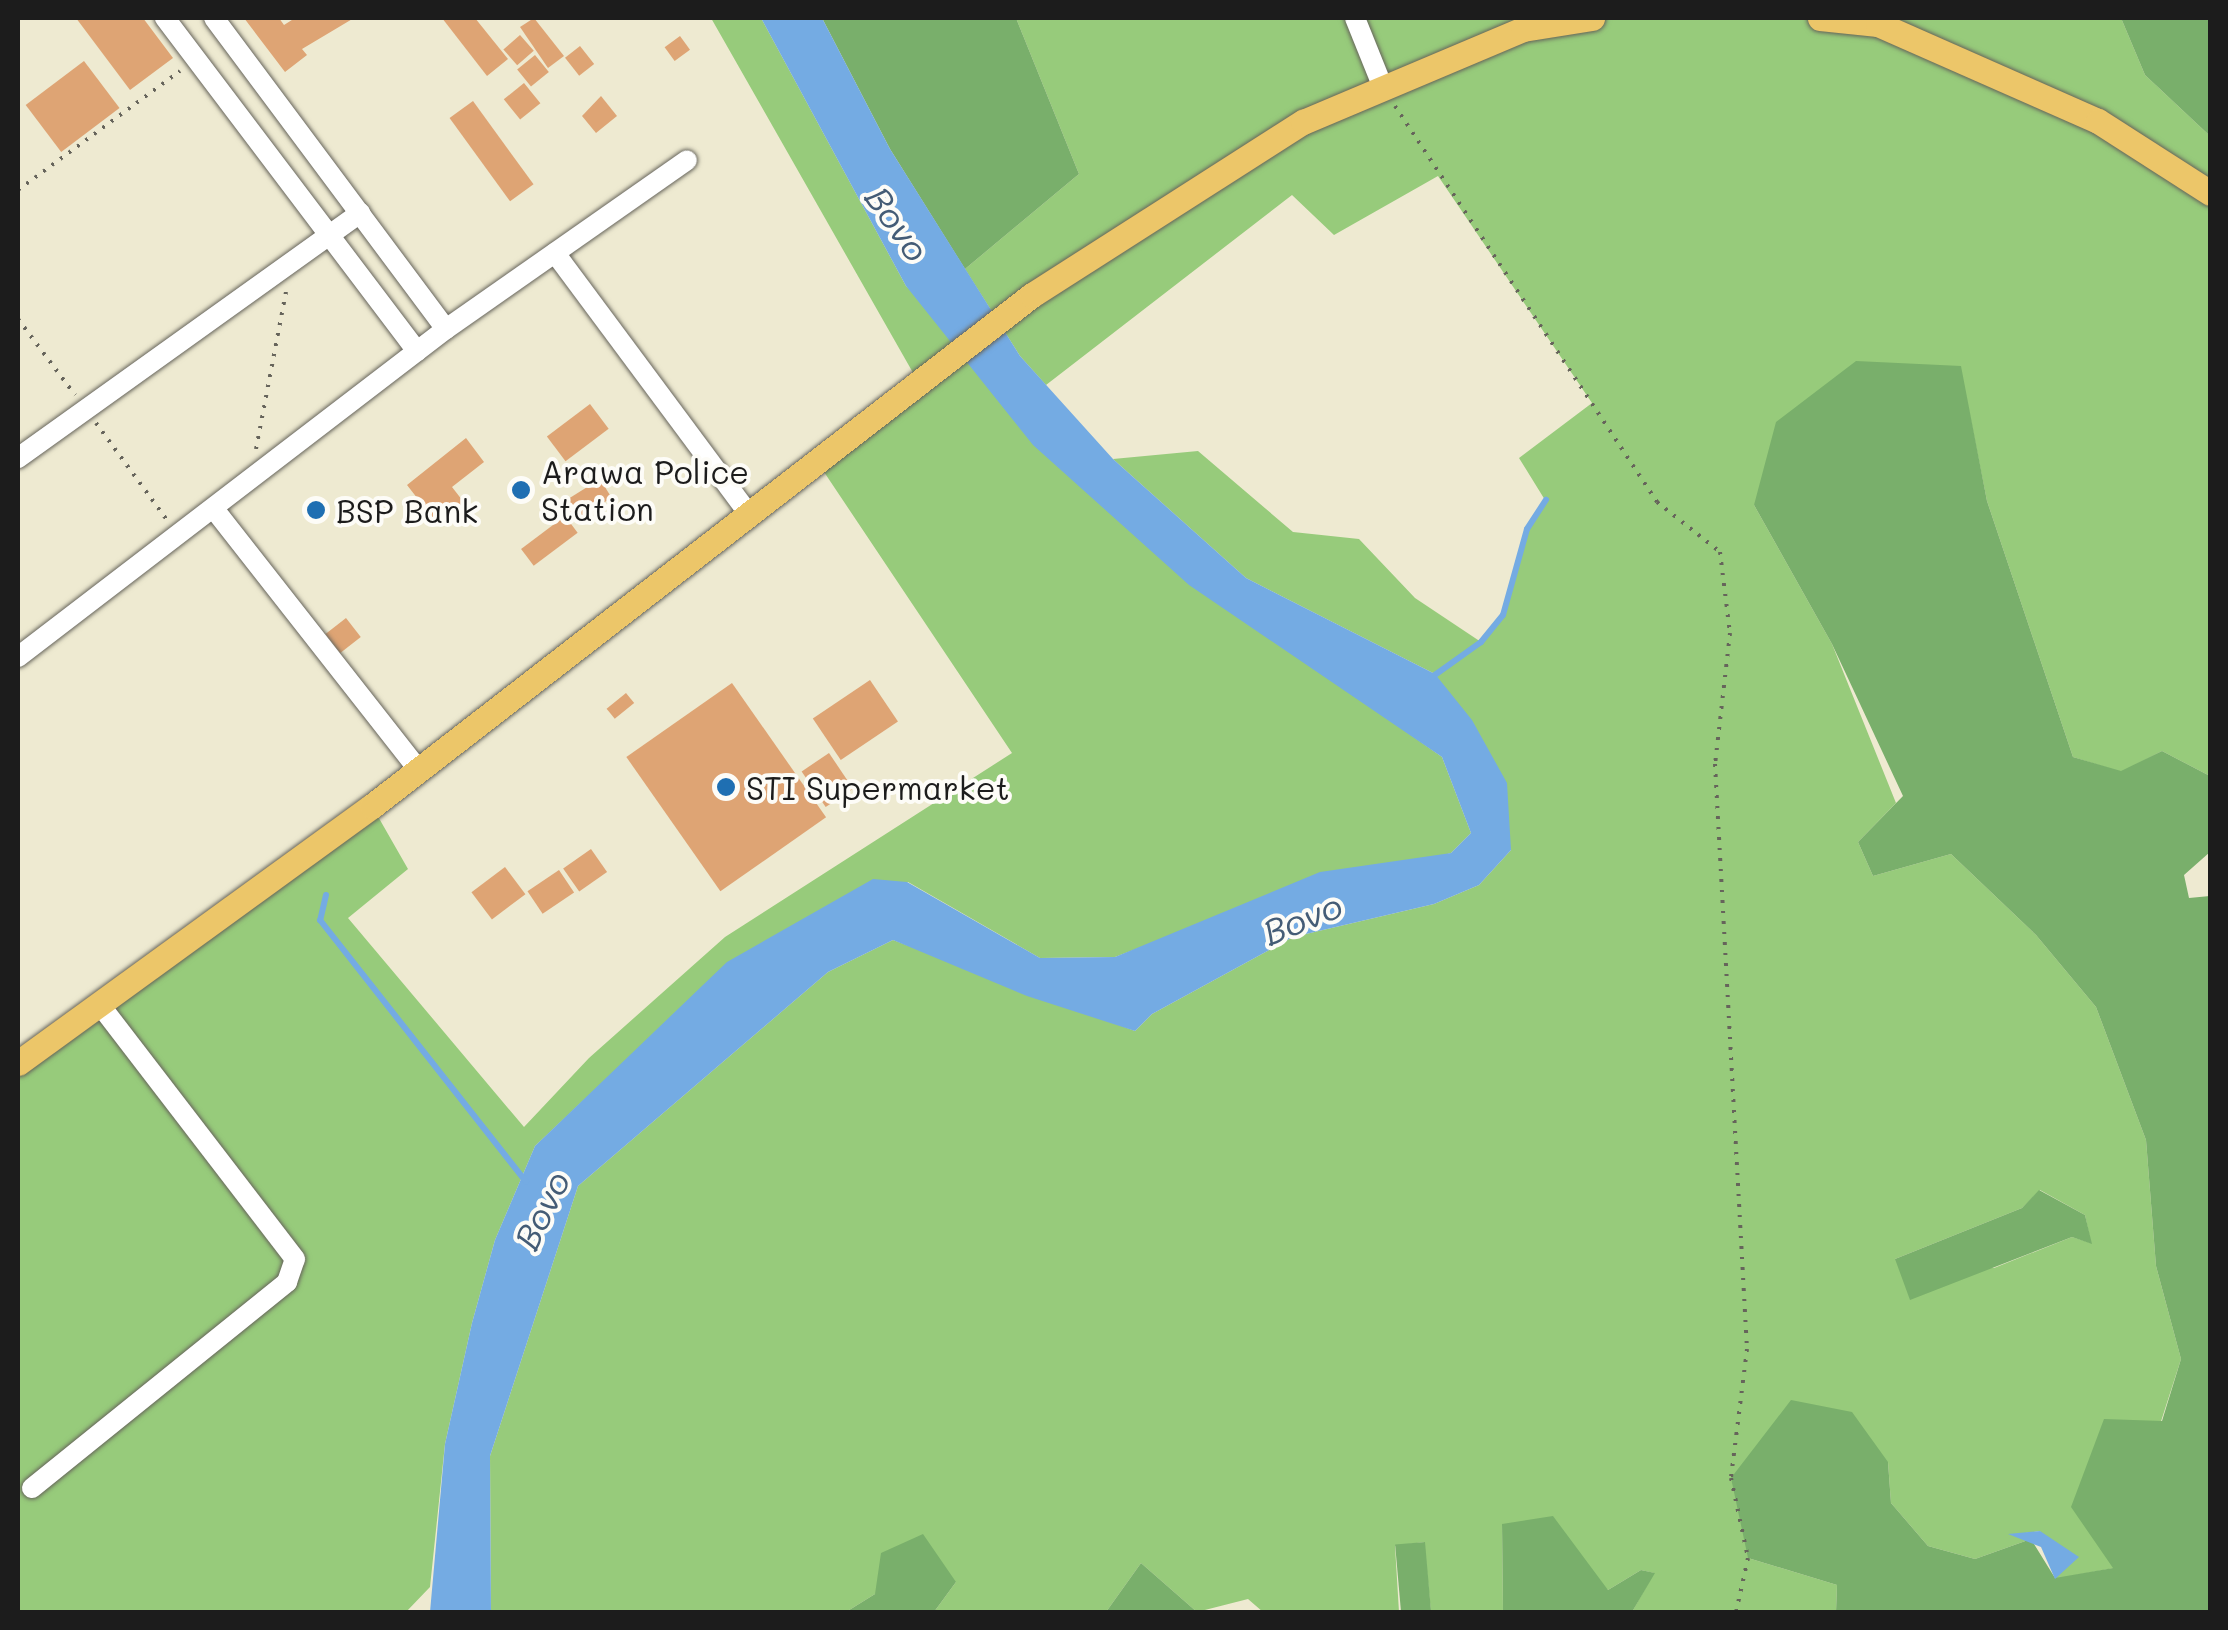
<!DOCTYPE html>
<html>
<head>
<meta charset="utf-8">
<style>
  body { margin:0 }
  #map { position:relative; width:2228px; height:1630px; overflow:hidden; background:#eeead1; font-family:Mali,sans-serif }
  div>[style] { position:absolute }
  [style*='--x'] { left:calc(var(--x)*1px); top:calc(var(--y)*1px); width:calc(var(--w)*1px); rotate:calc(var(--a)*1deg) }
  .green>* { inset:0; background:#97cb7b }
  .forest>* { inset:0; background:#79af6b; transform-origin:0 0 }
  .water>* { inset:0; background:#74abe3 }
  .stream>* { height:6px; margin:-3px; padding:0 3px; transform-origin:3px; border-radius:3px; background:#74abe3 }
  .building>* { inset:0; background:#dea474; transform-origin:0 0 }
  .path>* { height:4px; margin-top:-2px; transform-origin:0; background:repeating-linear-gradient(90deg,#66645b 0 2.5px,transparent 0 10.5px) }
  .roads { filter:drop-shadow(0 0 2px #66645b) drop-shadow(0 0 2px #66645b) }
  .minor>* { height:20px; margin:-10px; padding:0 10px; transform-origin:10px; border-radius:10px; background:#fff }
  .major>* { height:25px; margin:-12.5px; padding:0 12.5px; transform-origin:12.5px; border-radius:12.5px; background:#ecc669 }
  .dots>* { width:28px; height:28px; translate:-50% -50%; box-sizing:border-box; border:5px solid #fdfcf7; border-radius:50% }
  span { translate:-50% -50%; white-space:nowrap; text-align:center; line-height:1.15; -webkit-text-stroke:8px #fdfcf7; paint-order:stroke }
  .poi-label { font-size:32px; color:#1c1c1c }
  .left { translate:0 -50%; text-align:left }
  .water-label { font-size:35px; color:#445c76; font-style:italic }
  .frame { position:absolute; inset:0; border:20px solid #1c1c1c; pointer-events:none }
</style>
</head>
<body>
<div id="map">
  <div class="green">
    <div style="clip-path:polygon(711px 18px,761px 18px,906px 286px,1337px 683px,1442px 757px,1471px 833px,1451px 853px,1196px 926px,1115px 957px,1040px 958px,908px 882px,590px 1094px,535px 1146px,495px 1240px,472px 1323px,445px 1444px,430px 1587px,406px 1612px,18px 1612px,18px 1063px,372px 806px,408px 869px,348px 918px,524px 1127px,589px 1058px,725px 937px,1012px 753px,818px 463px,920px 385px)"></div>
    <div style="clip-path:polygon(evenodd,1016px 18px,2121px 18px,2145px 75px,2210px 136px,2210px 776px,2162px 751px,2121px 772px,2073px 757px,1987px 501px,1960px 366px,1754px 505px,1832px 644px,1896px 803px,1858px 842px,1873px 876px,1951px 854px,2036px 935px,2096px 1007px,2146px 1140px,2156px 1266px,2181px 1359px,2114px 1568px,2055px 1579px,2040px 1531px,2012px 1535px,2031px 1539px,1975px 1559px,1928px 1546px,1891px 1503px,1888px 1462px,1748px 1558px,1837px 1585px,1836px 1612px,1632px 1612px,1654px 1573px,1641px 1570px,1608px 1590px,1502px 1525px,1503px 1612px,1431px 1612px,1424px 1542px,1395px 1546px,1399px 1612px,1263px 1612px,1248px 1599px,1197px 1612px,1141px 1563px,1106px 1612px,934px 1612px,956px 1582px,875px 1594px,846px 1612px,491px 1612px,490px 1456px,578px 1186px,828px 972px,893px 940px,1135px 1031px,1152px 1014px,1293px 937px,1434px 904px,1479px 885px,1511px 850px,1435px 674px,1246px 578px,1113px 459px,1198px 451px,1293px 532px,1359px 539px,1415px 598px,1481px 642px,1503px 614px,1527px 529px,1545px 500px,1519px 458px,1592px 403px,1438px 176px,1334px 235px,1292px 195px,1046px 385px,1020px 356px,965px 269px,1079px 174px,1016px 18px,2040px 1190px,2085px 1215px,2091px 1243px,2072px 1237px,1994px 1268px,1895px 1259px,2022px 1208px,2040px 1190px)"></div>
  </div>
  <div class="forest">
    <div style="clip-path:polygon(822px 18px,1016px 18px,1079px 174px,965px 269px,890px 149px)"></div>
    <div style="clip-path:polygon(2121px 18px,2210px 18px,2210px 136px,2145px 75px)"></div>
    <div style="clip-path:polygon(1856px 361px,1961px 366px,1987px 501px,2073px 757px,2121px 771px,2162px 751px,2210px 776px,2210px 852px,2184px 875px,2189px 898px,2210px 896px,2210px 1612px,1836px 1612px,1837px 1585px,1748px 1558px,1731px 1478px,1791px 1400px,1852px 1412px,1888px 1462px,1891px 1503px,1928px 1546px,1975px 1559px,2031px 1539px,2055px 1578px,2113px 1568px,2071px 1507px,2104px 1419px,2162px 1421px,2181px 1359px,2156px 1266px,2146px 1140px,2096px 1007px,2036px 935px,1951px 854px,1873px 876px,1858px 842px,1903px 796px,1832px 644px,1754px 505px,1776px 422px)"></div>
    <div style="clip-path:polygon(2039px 1190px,2085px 1215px,2092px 1244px,2072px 1237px,1910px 1300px,1895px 1259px,2022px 1208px)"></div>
    <div style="clip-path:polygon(1553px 1516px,1608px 1590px,1641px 1570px,1655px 1573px,1632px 1612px,1503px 1612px,1502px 1524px)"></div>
    <div style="clip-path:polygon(923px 1534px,956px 1582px,934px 1612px,846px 1612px,875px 1594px,881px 1553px)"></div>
    <div style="left:1425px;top:1542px;width:70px;height:30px;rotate:85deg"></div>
    <div style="clip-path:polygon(1141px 1563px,1197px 1612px,1106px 1612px)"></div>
  </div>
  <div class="water">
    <div style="clip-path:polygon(761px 18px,822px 18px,890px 149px,1020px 356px,1113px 459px,1246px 578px,1435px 674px,1472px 720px,1507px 783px,1511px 850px,1479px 885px,1434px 904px,1293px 937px,1152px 1014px,1135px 1031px,1027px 996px,893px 940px,828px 972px,578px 1186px,490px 1456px,491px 1612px,430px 1612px,445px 1444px,472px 1323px,495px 1240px,535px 1146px,727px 962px,873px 879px,907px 882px,1040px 958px,1115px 957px,1320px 872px,1451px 853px,1471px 833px,1442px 757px,1189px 585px,1033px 445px,906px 286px)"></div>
    <div style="clip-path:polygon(2040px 1531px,2079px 1557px,2055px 1579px,2041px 1547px,2008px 1534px)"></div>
  </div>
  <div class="stream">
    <div style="--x:1432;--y:677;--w:60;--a:-35.5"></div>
    <div style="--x:1481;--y:642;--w:35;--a:-51"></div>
    <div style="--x:1503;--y:615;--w:89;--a:-74.4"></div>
    <div style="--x:1527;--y:529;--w:35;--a:-57"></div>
    <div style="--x:326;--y:895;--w:26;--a:103"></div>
    <div style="--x:320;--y:920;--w:333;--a:51.8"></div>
  </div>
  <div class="building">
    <div style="clip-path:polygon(76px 18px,143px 18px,173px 58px,130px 90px)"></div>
    <div style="clip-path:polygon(244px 18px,279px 18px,284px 25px,295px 18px,354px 18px,302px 49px,307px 55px,285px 72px)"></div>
    <div style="clip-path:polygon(442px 18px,475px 18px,508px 59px,487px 76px)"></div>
    <div style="clip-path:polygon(534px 18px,564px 56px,548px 68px,520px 27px)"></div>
    <div style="left:520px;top:35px;width:21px;height:22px;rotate:49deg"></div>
    <div style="left:680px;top:36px;width:17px;height:19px;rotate:54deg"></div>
    <div style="left:580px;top:46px;width:23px;height:19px;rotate:52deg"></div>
    <div style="left:535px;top:55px;width:22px;height:23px;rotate:51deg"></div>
    <div style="left:84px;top:61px;width:59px;height:73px;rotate:53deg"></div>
    <div style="left:524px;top:83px;width:26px;height:26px;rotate:51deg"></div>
    <div style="clip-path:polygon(601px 96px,617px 116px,596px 133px,582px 116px)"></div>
    <div style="left:473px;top:101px;width:103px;height:29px;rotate:54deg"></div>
    <div style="left:590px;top:404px;width:31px;height:54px;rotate:53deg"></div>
    <div style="clip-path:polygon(466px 438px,484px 462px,452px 487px,466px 505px,439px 526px,407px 485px)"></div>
    <div style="left:600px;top:479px;width:22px;height:48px;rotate:58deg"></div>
    <div style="left:565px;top:516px;width:21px;height:55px;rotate:53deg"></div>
    <div style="left:346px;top:618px;width:24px;height:26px;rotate:52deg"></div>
    <div style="left:870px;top:680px;width:50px;height:69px;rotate:56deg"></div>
    <div style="left:732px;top:683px;width:164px;height:129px;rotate:55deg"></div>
    <div style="left:626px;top:693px;width:13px;height:25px;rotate:51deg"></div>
    <div style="left:829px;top:753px;width:43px;height:33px;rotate:56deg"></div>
    <div style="left:591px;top:849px;width:28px;height:34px;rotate:55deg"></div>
    <div style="left:505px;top:867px;width:34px;height:42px;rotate:53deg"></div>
    <div style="left:559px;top:870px;width:27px;height:38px;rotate:56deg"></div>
  </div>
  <div class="path">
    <div style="--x:1395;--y:106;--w:475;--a:56.5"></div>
    <div style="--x:1657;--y:502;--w:80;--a:38.4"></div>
    <div style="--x:1720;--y:552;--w:82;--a:83"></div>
    <div style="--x:1730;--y:633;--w:132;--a:96.5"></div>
    <div style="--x:1715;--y:764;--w:586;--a:86.87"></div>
    <div style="--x:1747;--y:1349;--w:130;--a:97.1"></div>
    <div style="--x:1731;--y:1478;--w:82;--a:78"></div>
    <div style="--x:1748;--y:1558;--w:55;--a:102.5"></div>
    <div style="--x:18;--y:190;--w:201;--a:-36.3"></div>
    <div style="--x:18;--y:319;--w:95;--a:53.1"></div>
    <div style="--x:96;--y:423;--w:120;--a:53.8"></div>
    <div style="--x:256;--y:449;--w:160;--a:-79.2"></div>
  </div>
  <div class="roads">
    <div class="minor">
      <div style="--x:165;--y:18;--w:418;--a:52.9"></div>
      <div style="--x:214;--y:18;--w:388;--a:53.3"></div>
      <div style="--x:1355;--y:18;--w:72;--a:68.1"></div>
      <div style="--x:555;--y:253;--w:324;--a:53.4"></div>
      <div style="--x:18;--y:458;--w:421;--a:-35.6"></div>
      <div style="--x:214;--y:509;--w:332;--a:51.9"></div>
      <div style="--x:18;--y:657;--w:539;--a:-37.46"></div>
      <div style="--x:446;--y:329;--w:294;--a:-35"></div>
      <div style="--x:32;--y:1488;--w:328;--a:-38.9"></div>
      <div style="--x:287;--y:1282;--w:24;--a:-71"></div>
      <div style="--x:295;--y:1259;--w:322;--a:-127.5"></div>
    </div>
    <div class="major">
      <div style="--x:1820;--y:18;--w:58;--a:5.9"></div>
      <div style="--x:1878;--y:24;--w:240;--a:23.8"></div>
      <div style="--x:2098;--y:121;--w:133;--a:32.7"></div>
      <div style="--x:18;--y:1063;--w:437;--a:-36"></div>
      <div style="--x:372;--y:806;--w:835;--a:-37.75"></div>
      <div style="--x:1032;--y:295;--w:322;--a:-32.6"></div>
      <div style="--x:1303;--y:122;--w:239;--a:-22.9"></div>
      <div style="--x:1523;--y:29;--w:70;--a:-9.1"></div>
    </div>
  </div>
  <div class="dots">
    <div style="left:521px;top:490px;background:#1f6fb2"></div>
    <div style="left:316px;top:510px;background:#1f6fb2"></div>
    <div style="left:726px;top:787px;background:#1f6fb2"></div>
  </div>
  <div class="poi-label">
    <span class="left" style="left:541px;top:490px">Arawa Police<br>Station</span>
    <span class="left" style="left:336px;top:510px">BSP Bank</span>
    <span class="left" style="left:746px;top:787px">STI Supermarket</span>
  </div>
  <div class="water-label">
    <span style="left:898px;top:223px;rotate:55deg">Bovo</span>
    <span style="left:1302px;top:918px;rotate:-22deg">Bovo</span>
    <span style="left:541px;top:1210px;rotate:-64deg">Bovo</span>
  </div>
  <div class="frame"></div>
</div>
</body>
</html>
